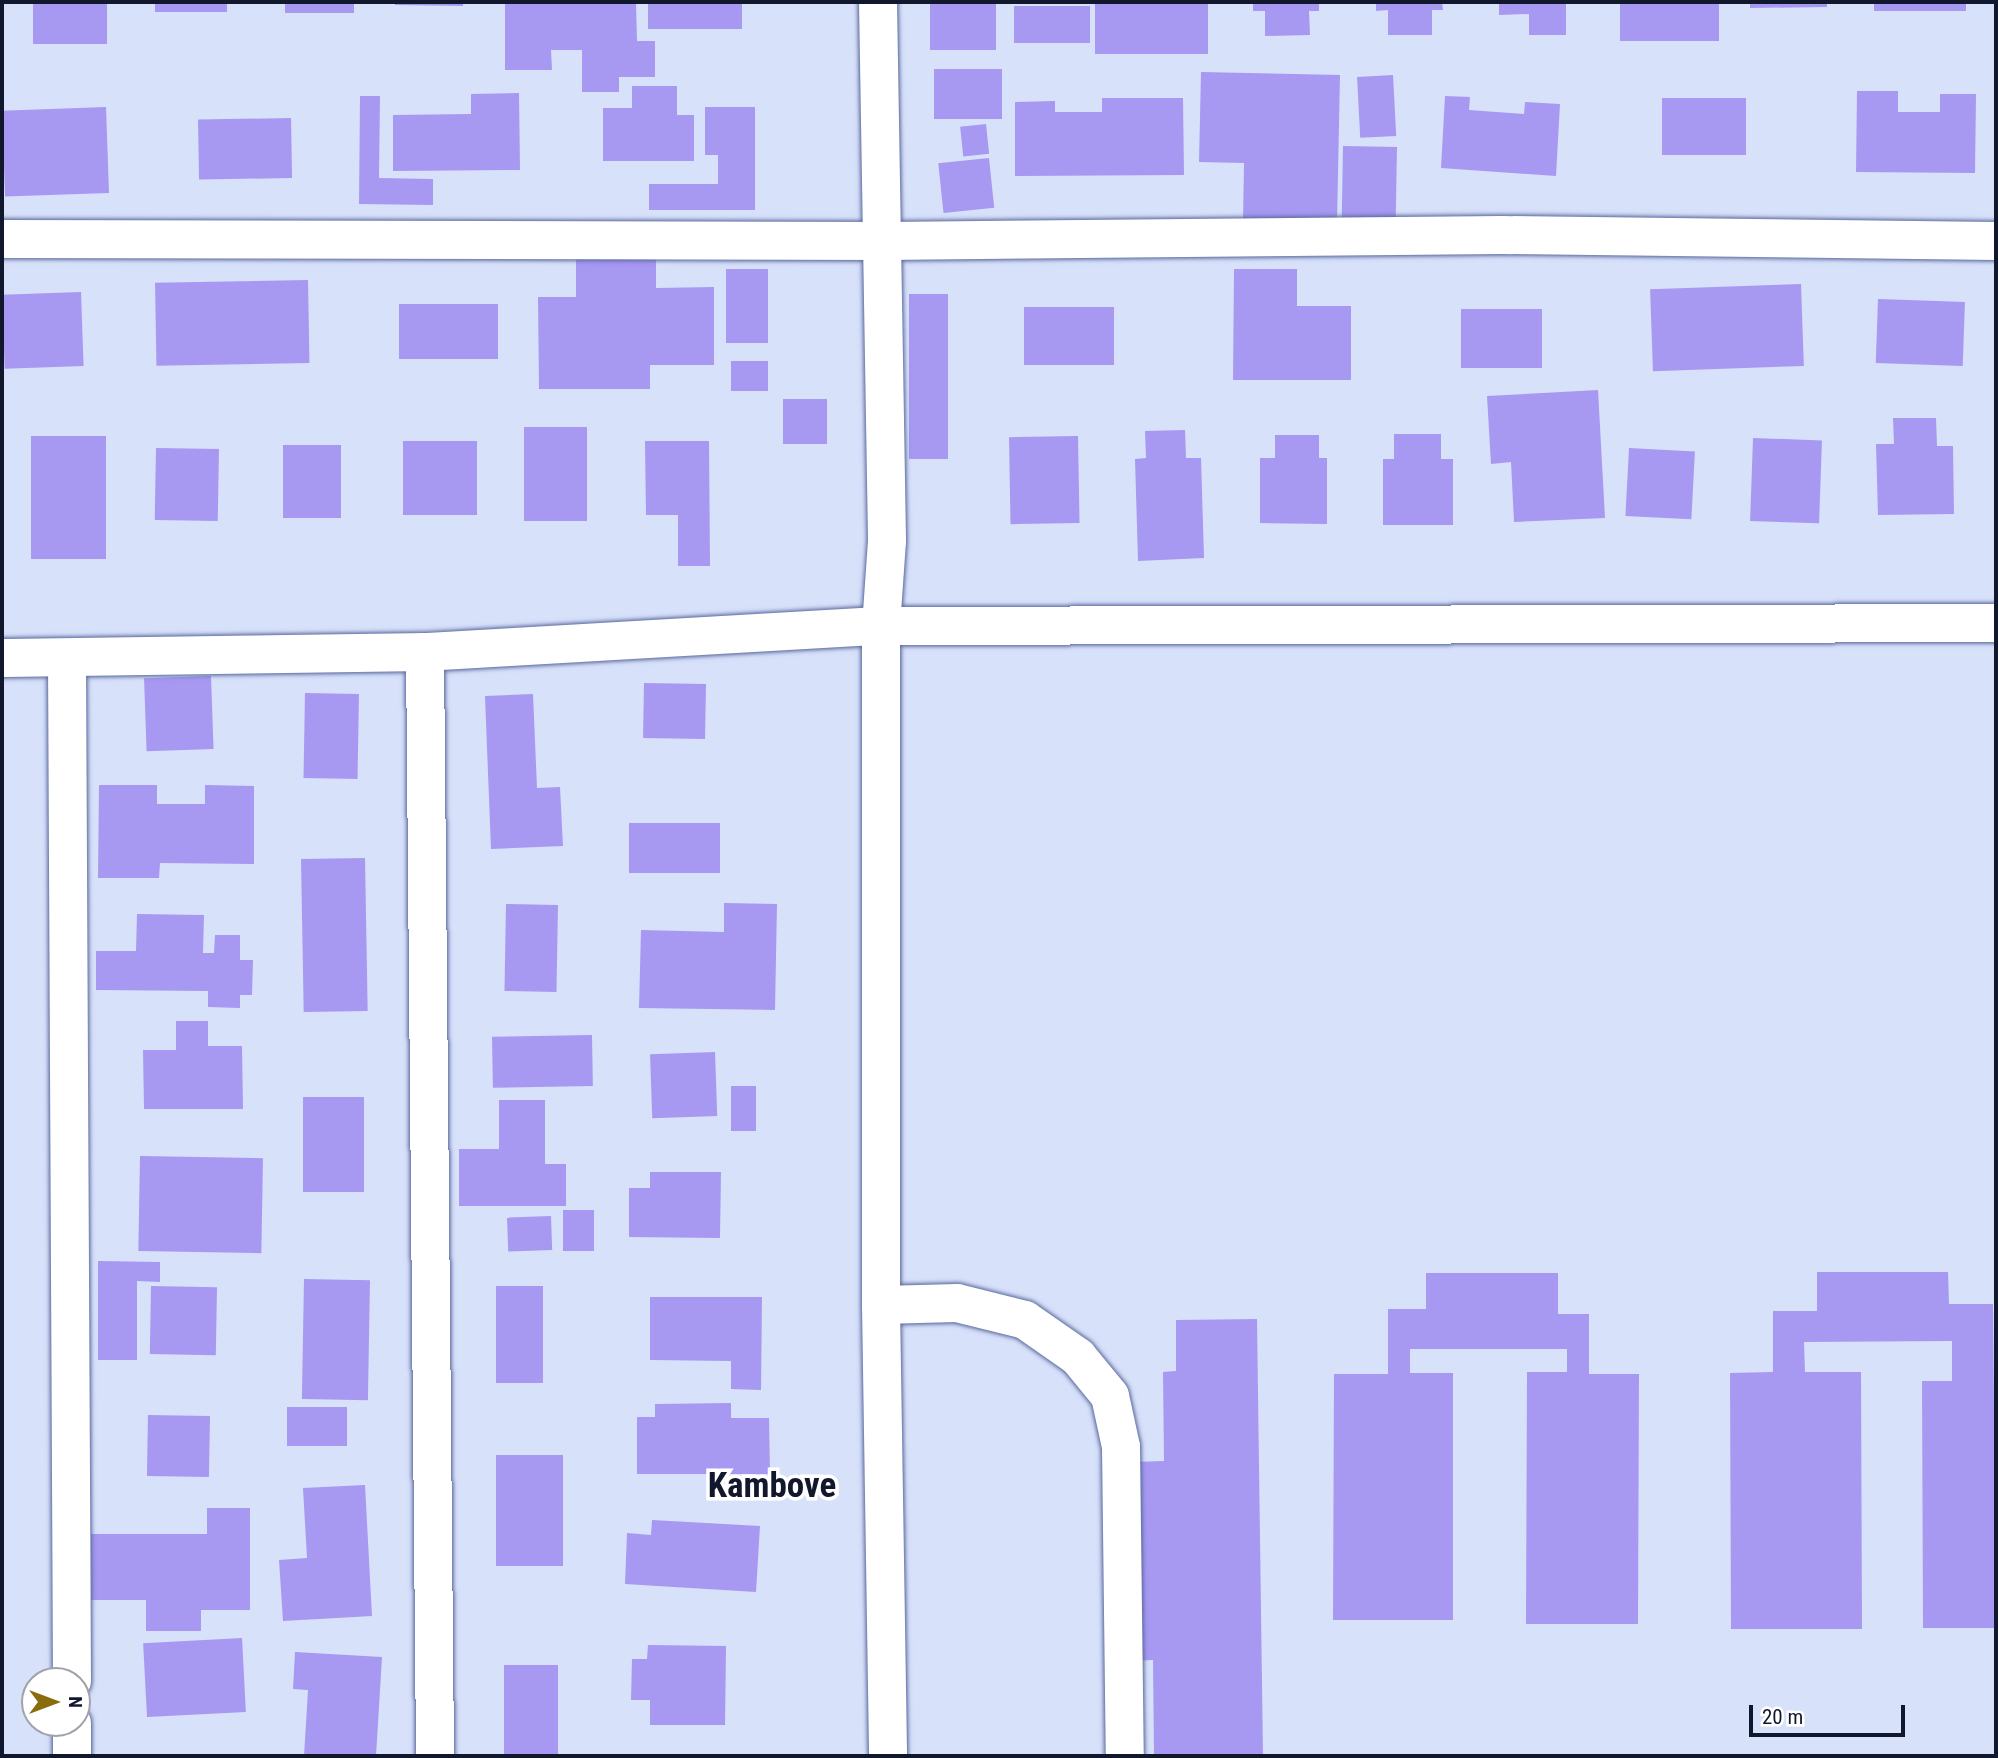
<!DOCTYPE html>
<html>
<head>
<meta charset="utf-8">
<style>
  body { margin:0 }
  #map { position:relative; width:1998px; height:1758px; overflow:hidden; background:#d8e1fa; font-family:"Roboto Condensed",sans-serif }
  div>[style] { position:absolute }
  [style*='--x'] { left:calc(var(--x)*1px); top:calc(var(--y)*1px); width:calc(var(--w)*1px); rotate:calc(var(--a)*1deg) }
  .building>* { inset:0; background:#a798f2; transform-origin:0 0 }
  .roads { filter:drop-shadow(0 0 2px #58699e) drop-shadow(0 0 2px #58699e) }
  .minor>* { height:38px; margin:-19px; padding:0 19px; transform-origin:19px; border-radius:19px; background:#fff }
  span { translate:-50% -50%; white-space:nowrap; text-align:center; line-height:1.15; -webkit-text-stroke:7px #fff; paint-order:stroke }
  .town-label { font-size:35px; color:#11172d; font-weight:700 }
  .frame { position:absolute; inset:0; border:4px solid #11172d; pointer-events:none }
  .north { position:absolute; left:21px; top:1667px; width:70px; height:70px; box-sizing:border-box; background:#fff; border:2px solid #a0a2ab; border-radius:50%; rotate:90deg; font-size:19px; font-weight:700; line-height:28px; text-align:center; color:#11172d }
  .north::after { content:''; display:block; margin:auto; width:24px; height:32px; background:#896d0d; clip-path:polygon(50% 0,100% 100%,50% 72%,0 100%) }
  .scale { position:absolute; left:1749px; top:1705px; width:156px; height:32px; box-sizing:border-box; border:4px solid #11172d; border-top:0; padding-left:9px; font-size:21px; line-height:24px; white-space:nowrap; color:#11172d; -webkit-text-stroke:5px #fff; paint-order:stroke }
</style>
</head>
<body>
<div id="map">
  <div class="building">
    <div style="left:33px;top:2px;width:74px;height:42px"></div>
    <div style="left:155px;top:2px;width:72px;height:10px"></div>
    <div style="left:285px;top:2px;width:69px;height:11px"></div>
    <div style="clip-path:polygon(395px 2px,463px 2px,463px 6px,395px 5px)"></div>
    <div style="clip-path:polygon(525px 2px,636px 2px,637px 41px,655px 41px,655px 77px,619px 77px,619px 92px,582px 92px,582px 50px,551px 50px,552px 70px,505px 70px,505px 4px)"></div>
    <div style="left:648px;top:2px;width:94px;height:27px"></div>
    <div style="left:930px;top:2px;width:66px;height:48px"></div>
    <div style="left:1095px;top:2px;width:113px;height:52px"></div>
    <div style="clip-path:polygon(1253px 2px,1319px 2px,1319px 11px,1309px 11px,1310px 35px,1265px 36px,1265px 11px,1253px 11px)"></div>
    <div style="clip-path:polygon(1376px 2px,1442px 2px,1443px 10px,1432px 10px,1432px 35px,1388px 35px,1388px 10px,1376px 11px)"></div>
    <div style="clip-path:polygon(1499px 2px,1566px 2px,1566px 35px,1529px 35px,1529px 14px,1499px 15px)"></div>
    <div style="left:1620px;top:2px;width:99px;height:39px"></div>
    <div style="clip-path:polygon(1750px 2px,1827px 2px,1827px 7px,1750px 8px)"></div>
    <div style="left:1874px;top:2px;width:92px;height:9px"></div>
    <div style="left:1014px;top:6px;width:76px;height:37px"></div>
    <div style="left:934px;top:69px;width:68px;height:50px"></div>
    <div style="clip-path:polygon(1201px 72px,1340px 75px,1337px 223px,1243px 221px,1244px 163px,1199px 162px)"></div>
    <div style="left:1393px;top:75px;width:61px;height:36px;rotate:87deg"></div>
    <div style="clip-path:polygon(632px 86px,677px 86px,677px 115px,694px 115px,694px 161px,603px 161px,603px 108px,632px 108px)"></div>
    <div style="clip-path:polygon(1857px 91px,1898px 91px,1898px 112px,1940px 112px,1940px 94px,1976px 94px,1975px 173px,1856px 172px)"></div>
    <div style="clip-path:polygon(519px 93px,520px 170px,393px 171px,393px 115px,471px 114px,471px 94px)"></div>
    <div style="clip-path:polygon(360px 96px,380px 96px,379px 178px,433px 179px,433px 205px,359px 204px)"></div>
    <div style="clip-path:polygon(1445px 96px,1470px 97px,1469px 110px,1524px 114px,1525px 102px,1560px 104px,1556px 176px,1441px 168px)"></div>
    <div style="clip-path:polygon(1102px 98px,1183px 98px,1184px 175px,1015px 176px,1015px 102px,1055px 101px,1055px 112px,1102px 112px)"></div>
    <div style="left:1662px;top:98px;width:84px;height:57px"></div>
    <div style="left:106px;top:107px;width:86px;height:104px;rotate:88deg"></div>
    <div style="clip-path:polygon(705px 107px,755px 107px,755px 210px,649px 210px,649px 184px,718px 184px,718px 155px,705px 155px)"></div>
    <div style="left:291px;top:118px;width:60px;height:93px;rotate:89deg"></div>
    <div style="left:986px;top:124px;width:30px;height:26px;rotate:84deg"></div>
    <div style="left:1343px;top:146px;width:54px;height:75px;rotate:1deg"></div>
    <div style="left:989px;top:158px;width:50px;height:51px;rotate:84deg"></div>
    <div style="clip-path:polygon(576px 258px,656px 258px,656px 288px,714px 287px,714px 365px,650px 365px,650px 389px,539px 389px,538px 297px,576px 297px)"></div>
    <div style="left:726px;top:269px;width:42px;height:74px"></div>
    <div style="clip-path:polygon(1234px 269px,1297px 269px,1297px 306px,1351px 306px,1351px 380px,1233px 380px)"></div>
    <div style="left:308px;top:280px;width:83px;height:153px;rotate:89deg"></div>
    <div style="left:1801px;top:284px;width:82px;height:151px;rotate:88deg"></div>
    <div style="left:81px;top:292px;width:74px;height:79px;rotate:88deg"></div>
    <div style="left:909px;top:294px;width:39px;height:165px"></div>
    <div style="left:1878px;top:299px;width:87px;height:64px;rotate:2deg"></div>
    <div style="left:399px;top:304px;width:99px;height:55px"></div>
    <div style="left:1024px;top:307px;width:90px;height:58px"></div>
    <div style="left:1461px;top:309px;width:81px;height:59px"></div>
    <div style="left:731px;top:361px;width:37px;height:30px"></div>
    <div style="clip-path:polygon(1598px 390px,1605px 518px,1514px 522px,1511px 462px,1491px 464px,1487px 396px)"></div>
    <div style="left:827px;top:399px;width:45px;height:44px;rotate:90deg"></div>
    <div style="clip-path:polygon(1893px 418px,1936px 418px,1937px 446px,1953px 446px,1954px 514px,1878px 515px,1876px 444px,1894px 444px)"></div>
    <div style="left:524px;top:427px;width:63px;height:94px"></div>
    <div style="clip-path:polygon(1185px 430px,1186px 458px,1201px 458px,1204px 558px,1138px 561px,1135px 459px,1146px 458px,1145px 431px)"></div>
    <div style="clip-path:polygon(1394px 434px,1441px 434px,1441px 459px,1453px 459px,1453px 525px,1383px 525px,1383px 459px,1394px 459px)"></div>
    <div style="clip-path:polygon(1275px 435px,1319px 435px,1319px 458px,1327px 458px,1327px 524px,1260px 523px,1260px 458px,1275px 458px)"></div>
    <div style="left:31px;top:436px;width:75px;height:123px"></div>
    <div style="left:1078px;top:436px;width:87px;height:69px;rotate:89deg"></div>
    <div style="left:1753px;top:438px;width:69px;height:83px;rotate:2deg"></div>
    <div style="left:403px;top:441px;width:74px;height:74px"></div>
    <div style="clip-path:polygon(645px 441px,709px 441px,710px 566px,678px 566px,678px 515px,646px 515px)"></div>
    <div style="left:283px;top:445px;width:58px;height:73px"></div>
    <div style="left:156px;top:448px;width:63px;height:72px;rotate:1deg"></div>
    <div style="left:1629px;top:448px;width:66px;height:68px;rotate:3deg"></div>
    <div style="left:211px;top:676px;width:73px;height:67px;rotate:88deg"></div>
    <div style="left:644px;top:683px;width:62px;height:55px;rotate:1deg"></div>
    <div style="left:305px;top:693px;width:54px;height:85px;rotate:1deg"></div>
    <div style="clip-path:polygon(533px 694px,537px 788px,560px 787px,563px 846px,491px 849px,485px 696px)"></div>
    <div style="clip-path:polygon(99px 785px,157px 785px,157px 804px,205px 804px,205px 785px,254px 786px,254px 864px,160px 863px,159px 878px,98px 878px)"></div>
    <div style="left:629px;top:823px;width:91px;height:50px"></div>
    <div style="left:365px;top:858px;width:153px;height:64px;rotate:89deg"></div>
    <div style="clip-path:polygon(724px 903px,777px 904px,775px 1010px,639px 1008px,641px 930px,724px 932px)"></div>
    <div style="left:506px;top:904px;width:52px;height:87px;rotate:1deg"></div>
    <div style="clip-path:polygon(137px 914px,204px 915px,203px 953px,214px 953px,215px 935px,240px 935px,240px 960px,253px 960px,252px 995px,240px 995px,240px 1008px,208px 1007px,208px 991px,96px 990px,96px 951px,136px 951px)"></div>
    <div style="clip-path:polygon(176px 1021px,208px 1021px,208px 1046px,242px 1046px,243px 1109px,144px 1109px,143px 1050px,176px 1050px)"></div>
    <div style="left:592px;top:1035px;width:51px;height:100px;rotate:89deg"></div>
    <div style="left:715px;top:1052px;width:64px;height:65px;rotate:88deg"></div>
    <div style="left:731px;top:1086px;width:25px;height:45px"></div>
    <div style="left:303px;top:1097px;width:61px;height:95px"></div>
    <div style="clip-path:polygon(499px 1100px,545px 1100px,545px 1164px,566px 1164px,566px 1206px,459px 1206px,459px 1149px,499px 1149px)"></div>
    <div style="left:140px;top:1156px;width:123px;height:95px;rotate:1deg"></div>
    <div style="clip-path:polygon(650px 1172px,721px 1172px,720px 1238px,629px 1237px,629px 1188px,650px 1188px)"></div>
    <div style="left:594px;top:1210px;width:41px;height:31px;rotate:90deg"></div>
    <div style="left:551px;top:1216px;width:34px;height:44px;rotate:88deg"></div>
    <div style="clip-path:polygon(98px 1261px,160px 1262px,160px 1282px,137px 1281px,137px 1360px,98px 1360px)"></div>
    <div style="clip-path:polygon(1817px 1272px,1948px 1272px,1949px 1304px,1993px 1304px,1996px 1628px,1923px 1628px,1922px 1381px,1952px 1381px,1952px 1341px,1804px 1342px,1805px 1372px,1861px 1372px,1862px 1629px,1731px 1629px,1730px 1373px,1773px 1372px,1773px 1311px,1817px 1311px)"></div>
    <div style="clip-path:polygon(1426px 1273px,1558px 1273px,1558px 1314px,1589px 1314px,1589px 1374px,1639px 1374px,1638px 1624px,1526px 1624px,1527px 1372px,1567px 1372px,1567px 1349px,1410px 1349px,1410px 1373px,1453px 1373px,1453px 1620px,1333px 1620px,1334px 1374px,1388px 1374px,1388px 1309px,1426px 1309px)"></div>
    <div style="left:304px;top:1279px;width:66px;height:120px;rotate:1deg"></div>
    <div style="left:151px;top:1286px;width:66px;height:68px;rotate:1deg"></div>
    <div style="left:496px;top:1286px;width:47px;height:97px"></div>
    <div style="clip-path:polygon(650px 1297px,762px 1297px,761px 1390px,731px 1389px,731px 1361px,650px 1360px)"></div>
    <div style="clip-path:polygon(1257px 1319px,1263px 1756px,1154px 1756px,1153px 1660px,1134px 1661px,1132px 1462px,1164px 1461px,1163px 1372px,1176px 1371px,1176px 1320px)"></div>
    <div style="clip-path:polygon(731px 1403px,731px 1418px,769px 1418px,770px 1474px,637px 1474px,637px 1417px,655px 1417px,655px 1404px)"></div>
    <div style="left:287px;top:1407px;width:60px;height:39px"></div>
    <div style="left:148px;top:1415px;width:62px;height:61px;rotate:1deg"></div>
    <div style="left:563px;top:1455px;width:111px;height:67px;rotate:90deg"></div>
    <div style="clip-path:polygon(365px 1485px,372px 1616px,283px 1621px,279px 1560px,307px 1558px,303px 1488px)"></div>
    <div style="clip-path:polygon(207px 1508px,250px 1508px,250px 1610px,201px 1610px,201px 1631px,146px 1631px,146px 1600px,91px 1600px,91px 1534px,207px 1534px)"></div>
    <div style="clip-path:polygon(652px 1520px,760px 1526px,756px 1592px,625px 1584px,627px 1533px,651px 1535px)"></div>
    <div style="left:242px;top:1638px;width:74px;height:99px;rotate:87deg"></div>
    <div style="clip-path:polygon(648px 1645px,726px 1646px,725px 1725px,650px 1725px,650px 1700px,631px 1700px,632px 1659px,647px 1659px)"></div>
    <div style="clip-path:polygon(295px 1652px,382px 1657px,376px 1756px,304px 1756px,308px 1690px,293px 1689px)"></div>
    <div style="left:504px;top:1665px;width:54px;height:91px"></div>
  </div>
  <div class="roads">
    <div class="minor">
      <div style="--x:878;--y:2;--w:539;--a:89.04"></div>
      <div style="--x:887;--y:541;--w:85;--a:94"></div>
      <div style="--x:881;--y:626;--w:679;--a:90"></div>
      <div style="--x:881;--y:1305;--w:451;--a:89.1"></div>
      <div style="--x:2;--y:239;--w:883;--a:0.13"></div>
      <div style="--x:885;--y:241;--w:617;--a:-0.56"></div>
      <div style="--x:1502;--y:235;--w:494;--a:0.7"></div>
      <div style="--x:425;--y:652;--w:1104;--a:89.48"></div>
      <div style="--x:2;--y:658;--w:423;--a:-0.8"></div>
      <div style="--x:425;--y:652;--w:457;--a:-3.3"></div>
      <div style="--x:881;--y:626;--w:1115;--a:-0.15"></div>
      <div style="--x:67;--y:659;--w:1022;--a:89.72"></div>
      <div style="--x:881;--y:1305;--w:76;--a:-1.5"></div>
      <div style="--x:957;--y:1303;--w:70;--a:14"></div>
      <div style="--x:1025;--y:1320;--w:65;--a:34.9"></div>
      <div style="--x:1078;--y:1357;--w:50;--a:50.6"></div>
      <div style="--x:1110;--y:1396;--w:52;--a:77.8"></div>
      <div style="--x:1121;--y:1447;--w:309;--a:89.3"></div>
      <div style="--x:72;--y:1723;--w:33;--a:90"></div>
    </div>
  </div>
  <div class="town-label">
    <span style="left:772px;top:1486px">Kambove</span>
  </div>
  <div class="frame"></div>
  <div class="north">N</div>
  <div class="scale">20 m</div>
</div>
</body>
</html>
